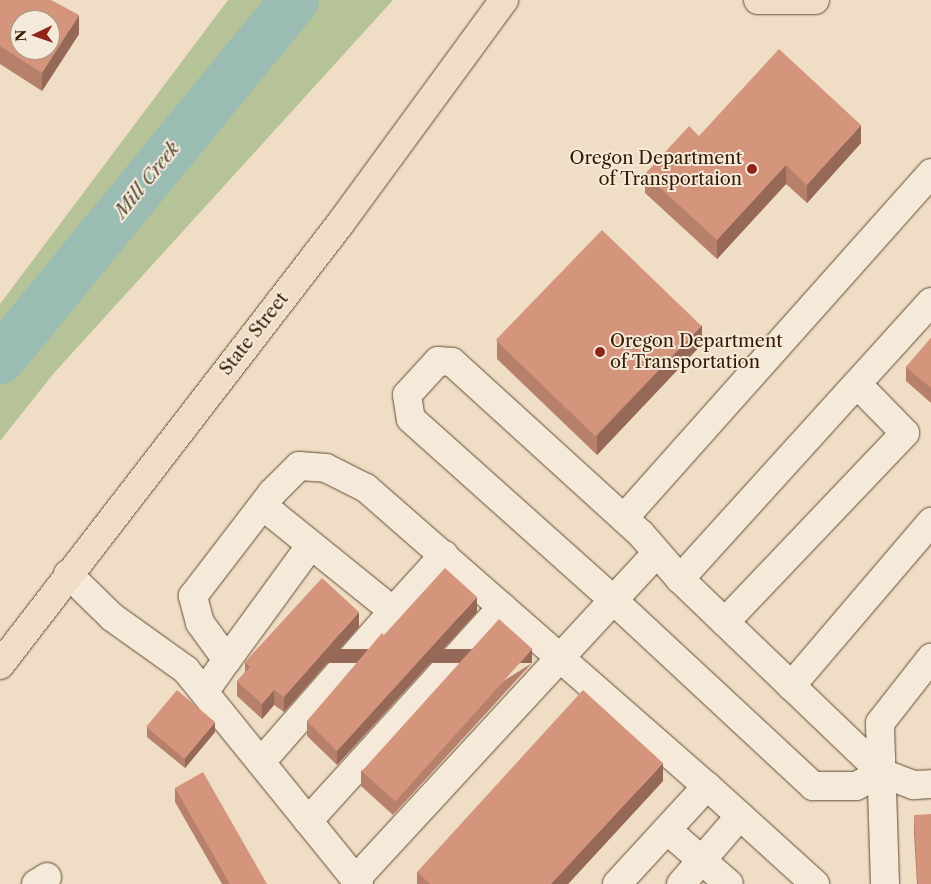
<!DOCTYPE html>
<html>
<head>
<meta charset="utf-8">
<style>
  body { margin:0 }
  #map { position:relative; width:931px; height:884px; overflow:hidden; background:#efddc5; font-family:"Libre Caslon Text",serif }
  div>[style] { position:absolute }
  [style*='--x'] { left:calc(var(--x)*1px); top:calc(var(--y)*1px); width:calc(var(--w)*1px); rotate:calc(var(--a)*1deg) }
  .green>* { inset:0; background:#b6c297 }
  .river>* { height:49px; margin:-24.5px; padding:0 24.5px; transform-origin:24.5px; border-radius:24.5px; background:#9abcb3 }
  .roads { filter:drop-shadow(0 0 1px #634c33) drop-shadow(0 0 1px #634c33) }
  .minor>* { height:28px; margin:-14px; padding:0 14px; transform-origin:14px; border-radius:14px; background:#f5e9d9 }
  .major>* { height:28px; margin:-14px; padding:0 14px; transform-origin:14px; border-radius:14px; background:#efddc5 }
  .wall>* { inset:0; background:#b7806b }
  .shaded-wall>* { inset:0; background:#956857; transform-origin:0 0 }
  .building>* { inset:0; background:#d5957c; transform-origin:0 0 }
  .dots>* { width:14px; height:14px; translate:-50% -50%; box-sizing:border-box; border:2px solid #f5e9d9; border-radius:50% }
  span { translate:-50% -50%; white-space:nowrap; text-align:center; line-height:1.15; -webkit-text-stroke:4px #f5e9d9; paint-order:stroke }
  .poi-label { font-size:18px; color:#341b02 }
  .right { translate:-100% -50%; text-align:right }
  .left { translate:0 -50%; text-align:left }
  .street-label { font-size:18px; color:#341b02 }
  .water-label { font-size:19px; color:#534b37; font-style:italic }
  .north { position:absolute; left:10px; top:10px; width:50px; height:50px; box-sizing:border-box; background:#f5e9d9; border:1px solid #a89783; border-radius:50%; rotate:267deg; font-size:14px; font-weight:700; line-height:20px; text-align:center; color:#341b02 }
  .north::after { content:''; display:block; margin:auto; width:18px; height:22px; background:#8f2418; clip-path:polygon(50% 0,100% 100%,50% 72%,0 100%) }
</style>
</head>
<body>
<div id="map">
  <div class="green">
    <div style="clip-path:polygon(228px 0,393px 0,54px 373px,0 441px,0 304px)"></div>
  </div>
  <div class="river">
    <div style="--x:0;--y:359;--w:464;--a:-50.7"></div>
  </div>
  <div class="roads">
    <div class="minor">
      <div style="--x:931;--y:302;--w:374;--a:132.2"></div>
      <div style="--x:680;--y:579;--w:280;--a:43.8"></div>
      <div style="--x:882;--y:773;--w:34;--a:21"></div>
      <div style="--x:914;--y:785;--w:17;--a:-3"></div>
      <div style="--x:263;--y:506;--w:167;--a:38.9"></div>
      <div style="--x:393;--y:611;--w:76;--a:-47.7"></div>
      <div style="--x:624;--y:518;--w:462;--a:-48.3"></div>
      <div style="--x:68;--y:574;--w:62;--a:44.3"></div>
      <div style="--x:112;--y:617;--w:91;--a:35.6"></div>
      <div style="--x:186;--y:670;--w:275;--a:51"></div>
      <div style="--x:680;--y:579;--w:60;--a:-130.9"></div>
      <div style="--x:641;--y:534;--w:256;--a:-137.7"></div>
      <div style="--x:452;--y:362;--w:14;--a:-176"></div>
      <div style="--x:438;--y:361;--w:46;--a:132.4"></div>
      <div style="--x:407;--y:395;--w:24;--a:81"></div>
      <div style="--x:411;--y:419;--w:270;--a:41.8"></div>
      <div style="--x:612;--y:599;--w:275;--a:42.9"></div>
      <div style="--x:813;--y:786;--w:43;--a:0"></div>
      <div style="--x:856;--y:786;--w:29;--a:-27"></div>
      <div style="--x:725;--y:622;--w:261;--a:-46.4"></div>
      <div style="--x:905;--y:433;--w:67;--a:-134.4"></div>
      <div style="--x:227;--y:660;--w:142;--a:-53.9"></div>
      <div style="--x:791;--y:686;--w:216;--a:-49.5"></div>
      <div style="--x:205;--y:691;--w:38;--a:-55"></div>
      <div style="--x:227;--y:660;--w:46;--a:-126.1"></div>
      <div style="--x:200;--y:623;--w:28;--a:-105"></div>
      <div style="--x:193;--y:596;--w:130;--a:-52.5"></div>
      <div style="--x:272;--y:493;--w:38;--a:-45"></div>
      <div style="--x:299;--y:466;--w:27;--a:4"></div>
      <div style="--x:326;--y:468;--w:45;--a:26.6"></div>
      <div style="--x:366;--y:488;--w:453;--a:41.2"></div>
      <div style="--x:707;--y:786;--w:133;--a:132.6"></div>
      <div style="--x:261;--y:762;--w:201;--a:-48.8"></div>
      <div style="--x:707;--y:786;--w:146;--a:42.2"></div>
      <div style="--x:308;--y:821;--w:289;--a:-47.8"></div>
      <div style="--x:667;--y:830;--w:82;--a:41.1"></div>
      <div style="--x:355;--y:880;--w:445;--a:-47.3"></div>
      <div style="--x:36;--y:884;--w:13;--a:-32"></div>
      <div style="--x:681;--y:884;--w:90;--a:-49.1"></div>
      <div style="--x:885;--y:884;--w:161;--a:-91.8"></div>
      <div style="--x:880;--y:723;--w:83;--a:-51.9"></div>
    </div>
    <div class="major">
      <div style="--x:758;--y:0;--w:57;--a:0"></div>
      <div style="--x:0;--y:665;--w:557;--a:-52.37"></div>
      <div style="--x:340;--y:224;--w:278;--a:-53.8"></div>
    </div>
  </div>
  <div class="wall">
    <div style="clip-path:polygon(0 0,79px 34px,42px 91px,0 64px)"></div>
    <div style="clip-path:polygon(699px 136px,861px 143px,807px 203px,786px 184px,717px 259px,645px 193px,645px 174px)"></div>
    <div style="clip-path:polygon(931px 338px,931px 403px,906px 381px,906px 367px)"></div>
    <div style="clip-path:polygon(497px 341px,702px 344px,597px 455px,497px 359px)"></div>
    <div style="clip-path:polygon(477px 612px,337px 765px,307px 736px,307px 721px,384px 635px)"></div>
    <div style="clip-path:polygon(359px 627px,284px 712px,274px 705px,262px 719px,237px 696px,237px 681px,245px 672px,245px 662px)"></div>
    <div style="clip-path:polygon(532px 663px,393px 815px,361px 786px,361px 771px)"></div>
    <div style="clip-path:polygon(147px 727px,215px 732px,185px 768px,147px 737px)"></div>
    <div style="clip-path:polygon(663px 781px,568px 884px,417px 884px,417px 872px)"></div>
    <div style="clip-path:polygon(175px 788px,267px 884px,222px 884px,175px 802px)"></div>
    <div style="clip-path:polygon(914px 815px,931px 884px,917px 884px,914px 834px)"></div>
  </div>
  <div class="shaded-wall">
    <div style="clip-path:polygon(79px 15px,79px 34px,42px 91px,42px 73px)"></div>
    <div style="clip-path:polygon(861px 125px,861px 143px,807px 203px,807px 185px)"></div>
    <div style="clip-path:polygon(786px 165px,786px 184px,717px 259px,717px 240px)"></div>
    <div style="clip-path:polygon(702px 325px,702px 344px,597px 455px,597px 436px)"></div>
    <div style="clip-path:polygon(477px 597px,477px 612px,337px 765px,337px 751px)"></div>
    <div style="clip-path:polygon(359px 612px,359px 627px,284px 712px,284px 697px)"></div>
    <div style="left:532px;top:649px;width:14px;height:206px;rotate:90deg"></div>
    <div style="clip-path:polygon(274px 690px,274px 705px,262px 719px,262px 704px)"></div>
    <div style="clip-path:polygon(215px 722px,215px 732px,185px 768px,185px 758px)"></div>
    <div style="clip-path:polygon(663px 763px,663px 781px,568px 884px,551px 884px)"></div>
  </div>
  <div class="building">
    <div style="clip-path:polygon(evenodd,0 0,51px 0,79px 15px,42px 73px,0 46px,0 0,20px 20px,50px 20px,50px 50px,20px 50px,20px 20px)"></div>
    <div style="clip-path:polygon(779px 49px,861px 125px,807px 185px,786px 165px,717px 240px,645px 174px,689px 126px,699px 136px)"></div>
    <div style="left:602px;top:230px;width:138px;height:153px;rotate:44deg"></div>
    <div style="clip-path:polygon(931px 338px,931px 388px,906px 367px)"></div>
    <div style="clip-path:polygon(445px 568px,477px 597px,337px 751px,307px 721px,382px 633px,384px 635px)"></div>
    <div style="clip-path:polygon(322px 578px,359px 612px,284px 697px,274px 690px,262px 704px,237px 681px,250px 667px,245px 662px)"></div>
    <div style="left:499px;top:619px;width:45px;height:205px;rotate:42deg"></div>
    <div style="left:177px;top:690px;width:50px;height:48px;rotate:40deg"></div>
    <div style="clip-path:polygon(583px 690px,663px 763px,551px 884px,430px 884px,417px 872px)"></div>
    <div style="clip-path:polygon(203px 772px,267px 884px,230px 884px,175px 788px)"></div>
    <div style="clip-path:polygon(931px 814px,931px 884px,918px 884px,914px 815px)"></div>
  </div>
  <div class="dots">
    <div style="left:752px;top:169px;background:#8f2418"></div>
    <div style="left:600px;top:352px;background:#8f2418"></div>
  </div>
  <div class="poi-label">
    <span class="right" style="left:742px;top:169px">Oregon Department<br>of Transportaion</span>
    <span class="left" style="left:610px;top:352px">Oregon Department<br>of Transportation</span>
  </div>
  <div class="street-label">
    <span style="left:254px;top:334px;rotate:-52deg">State Street</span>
  </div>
  <div class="water-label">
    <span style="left:147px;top:180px;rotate:-51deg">Mill Creek</span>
  </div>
  <div class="north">N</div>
</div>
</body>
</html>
